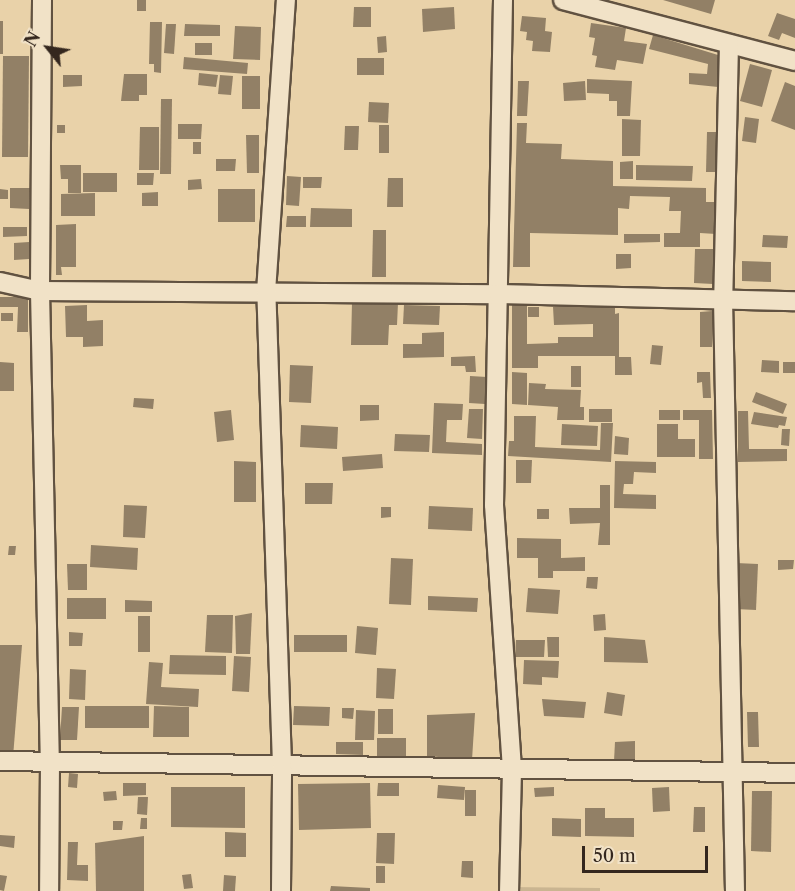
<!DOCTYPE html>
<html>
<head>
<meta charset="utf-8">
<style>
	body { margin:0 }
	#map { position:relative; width:795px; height:891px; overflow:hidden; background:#e9d2a9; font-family:"Libre Caslon Text",serif }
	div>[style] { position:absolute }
	.green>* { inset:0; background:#cab591 }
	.building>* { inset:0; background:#928066 }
	.roads { filter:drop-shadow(2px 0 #615241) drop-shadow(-2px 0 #615241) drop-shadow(0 2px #615241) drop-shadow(0 -2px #615241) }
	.street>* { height:18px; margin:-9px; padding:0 9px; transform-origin:9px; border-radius:9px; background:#f1e2c7 }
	span { translate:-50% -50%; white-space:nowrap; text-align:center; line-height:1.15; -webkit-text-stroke:4.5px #f1e2c7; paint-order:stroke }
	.north { position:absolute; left:18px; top:18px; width:60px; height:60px; -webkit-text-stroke:4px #f1e2c7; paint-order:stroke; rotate:300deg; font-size:16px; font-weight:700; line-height:24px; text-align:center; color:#34271e }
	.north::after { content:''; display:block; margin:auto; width:21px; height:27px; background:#34271e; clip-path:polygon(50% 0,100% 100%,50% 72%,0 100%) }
	.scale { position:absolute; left:582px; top:846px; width:126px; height:27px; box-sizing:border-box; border:3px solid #34271e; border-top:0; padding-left:8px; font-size:18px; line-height:21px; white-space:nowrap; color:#34271e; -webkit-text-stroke:4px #f1e2c7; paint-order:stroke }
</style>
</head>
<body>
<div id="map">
	<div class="green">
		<i style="clip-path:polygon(500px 887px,600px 888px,600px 891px,500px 891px)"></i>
	</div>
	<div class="building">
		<i style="clip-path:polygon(137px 0,146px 0,146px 11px,137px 11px)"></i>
		<i style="clip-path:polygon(663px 0,715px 0,711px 14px)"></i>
		<i style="clip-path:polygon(354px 7px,371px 7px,371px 27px,353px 27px)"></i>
		<i style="clip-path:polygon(454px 7px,455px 29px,423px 32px,422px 9px)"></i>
		<i style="clip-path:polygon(777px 13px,795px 19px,795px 38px,782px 33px,779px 40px,768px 36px)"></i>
		<i style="clip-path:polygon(522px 16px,546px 18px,545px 31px,552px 32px,550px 52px,532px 51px,533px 41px,526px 40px,527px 32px,520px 31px)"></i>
		<i style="clip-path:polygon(0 21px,3px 21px,3px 54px,0 54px)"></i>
		<i style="clip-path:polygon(150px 22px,162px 22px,161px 73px,154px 72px,154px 64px,149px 64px)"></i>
		<i style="clip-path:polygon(591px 23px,626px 28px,624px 41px,647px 44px,643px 64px,617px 60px,615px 70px,595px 67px,597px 56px,592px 55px,595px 38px,589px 37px)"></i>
		<i style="clip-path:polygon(166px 24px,176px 24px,174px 54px,164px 53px)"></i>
		<i style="clip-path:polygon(185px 24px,220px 25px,220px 36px,184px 36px)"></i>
		<i style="clip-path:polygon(235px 26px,261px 27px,260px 60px,233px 59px)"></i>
		<i style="clip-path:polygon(653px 35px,718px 55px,718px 87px,689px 84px,689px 73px,707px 74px,708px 64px,649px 49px)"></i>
		<i style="clip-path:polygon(386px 36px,387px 52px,378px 53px,377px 37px)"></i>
		<i style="clip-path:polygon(195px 43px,212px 43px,212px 55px,195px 55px)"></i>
		<i style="clip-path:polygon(3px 56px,29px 56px,28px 157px,2px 157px)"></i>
		<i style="clip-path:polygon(184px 57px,248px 63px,247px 74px,183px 69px)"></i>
		<i style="clip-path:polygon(357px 58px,384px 58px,384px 75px,357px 75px)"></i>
		<i style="clip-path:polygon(750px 64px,772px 70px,762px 107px,740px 101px)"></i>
		<i style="clip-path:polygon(199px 73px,218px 75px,216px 87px,198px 85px)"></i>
		<i style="clip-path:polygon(124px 74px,147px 74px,147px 95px,139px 95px,139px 101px,121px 101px)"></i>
		<i style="clip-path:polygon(63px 75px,82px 75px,82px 86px,63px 87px)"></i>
		<i style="clip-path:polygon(220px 75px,233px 76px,231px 95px,218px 94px)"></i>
		<i style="clip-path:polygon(242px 76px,260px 76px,260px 109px,242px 109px)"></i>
		<i style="clip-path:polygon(587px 79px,632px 81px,630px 116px,617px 116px,617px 101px,609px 101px,609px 94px,587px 93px)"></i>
		<i style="clip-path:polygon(518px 81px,529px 81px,527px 116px,517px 116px)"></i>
		<i style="clip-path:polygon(585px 81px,586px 100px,564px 101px,563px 83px)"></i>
		<i style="clip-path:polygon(785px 82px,795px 86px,795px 130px,771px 121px)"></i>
		<i style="clip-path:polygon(161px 99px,172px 99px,171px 174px,160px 174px)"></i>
		<i style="clip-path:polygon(369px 102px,389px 103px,388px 123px,368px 122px)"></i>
		<i style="clip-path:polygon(745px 117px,759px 119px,756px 143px,742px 141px)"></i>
		<i style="clip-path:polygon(622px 119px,641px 120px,640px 156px,622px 156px)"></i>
		<i style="clip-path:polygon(517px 123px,527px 123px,526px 143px,562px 144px,561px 159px,613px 161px,613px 186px,706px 188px,706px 202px,717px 202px,716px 234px,700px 233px,700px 247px,664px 247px,664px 233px,680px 233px,681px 211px,669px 211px,670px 197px,630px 196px,629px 209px,618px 208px,618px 235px,530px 233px,530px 267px,513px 267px)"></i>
		<i style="clip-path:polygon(178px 124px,202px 124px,201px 139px,178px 139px)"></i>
		<i style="clip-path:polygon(57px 125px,65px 125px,65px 133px,57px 133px)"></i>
		<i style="clip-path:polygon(379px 125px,389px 125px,389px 153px,379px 153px)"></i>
		<i style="clip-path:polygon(345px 126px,359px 126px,358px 150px,344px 150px)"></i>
		<i style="clip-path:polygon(140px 127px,159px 127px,159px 170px,139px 170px)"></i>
		<i style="clip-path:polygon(707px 132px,717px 132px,716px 172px,706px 172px)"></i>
		<i style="clip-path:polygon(246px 135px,259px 135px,259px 173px,247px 173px)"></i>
		<i style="clip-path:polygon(193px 142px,201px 142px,201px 154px,193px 154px)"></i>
		<i style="clip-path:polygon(216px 159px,236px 159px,235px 171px,216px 171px)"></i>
		<i style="clip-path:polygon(633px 161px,633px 179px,620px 179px,620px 162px)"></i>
		<i style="clip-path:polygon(60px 165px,81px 165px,81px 193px,68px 193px,68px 179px,61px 179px)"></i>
		<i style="clip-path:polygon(636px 165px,693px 166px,692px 181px,636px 180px)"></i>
		<i style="clip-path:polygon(83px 173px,117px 173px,117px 192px,83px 192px)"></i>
		<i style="clip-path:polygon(137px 173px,154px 173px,153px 185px,137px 185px)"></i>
		<i style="clip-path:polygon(287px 176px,301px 177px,299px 206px,286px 205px)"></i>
		<i style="clip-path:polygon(303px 177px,322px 177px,321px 188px,303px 188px)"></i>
		<i style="clip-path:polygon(388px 178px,403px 178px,403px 207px,387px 207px)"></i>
		<i style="clip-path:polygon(201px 179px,202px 189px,188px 190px,188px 180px)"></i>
		<i style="clip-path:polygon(10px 188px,30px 188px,29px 209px,10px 208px)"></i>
		<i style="clip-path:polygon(0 189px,8px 190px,8px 199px,0 199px)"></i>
		<i style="clip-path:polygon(218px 189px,255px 189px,255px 222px,218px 222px)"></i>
		<i style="clip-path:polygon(158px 192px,158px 206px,142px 206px,142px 193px)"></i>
		<i style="clip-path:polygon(95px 193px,95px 216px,61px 216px,61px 194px)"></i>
		<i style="clip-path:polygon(311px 208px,352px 209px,352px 227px,310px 227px)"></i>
		<i style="clip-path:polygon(287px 216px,306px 216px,306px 227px,286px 227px)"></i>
		<i style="clip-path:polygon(76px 224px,76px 267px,61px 267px,62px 275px,56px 275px,56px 225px)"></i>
		<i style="clip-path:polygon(3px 227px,27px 227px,27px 236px,3px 237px)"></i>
		<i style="clip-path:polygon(373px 230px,386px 230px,386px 277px,372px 277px)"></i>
		<i style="clip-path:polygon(624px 234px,660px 234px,660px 242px,624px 243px)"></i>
		<i style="clip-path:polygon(763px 235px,788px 236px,787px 248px,762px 247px)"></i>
		<i style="clip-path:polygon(29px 242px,29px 259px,14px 260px,14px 243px)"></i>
		<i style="clip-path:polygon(695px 249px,714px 249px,713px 284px,694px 283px)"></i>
		<i style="clip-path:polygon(616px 254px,631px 254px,631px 268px,616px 269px)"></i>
		<i style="clip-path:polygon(742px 261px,771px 262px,771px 282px,742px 281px)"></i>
		<i style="clip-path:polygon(0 297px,28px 297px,28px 332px,17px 332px,18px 307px,0 307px)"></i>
		<i style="clip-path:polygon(352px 302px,398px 303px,397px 325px,389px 325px,388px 345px,351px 345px)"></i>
		<i style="clip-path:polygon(512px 302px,527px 302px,527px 344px,558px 343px,558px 337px,593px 337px,593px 324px,554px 325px,553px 307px,615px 306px,615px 314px,619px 313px,619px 357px,631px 357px,632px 375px,615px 375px,615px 356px,538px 356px,538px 368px,512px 368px)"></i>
		<i style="clip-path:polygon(87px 305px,87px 321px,103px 320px,103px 346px,83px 347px,83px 337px,66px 337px,65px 306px)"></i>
		<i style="clip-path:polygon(404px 305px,440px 306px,439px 325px,403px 324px)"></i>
		<i style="clip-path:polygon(528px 307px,539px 307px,539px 317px,528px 317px)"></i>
		<i style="clip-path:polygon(712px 311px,712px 347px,700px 347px,700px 312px)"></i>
		<i style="clip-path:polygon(1px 313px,13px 313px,13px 321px,1px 321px)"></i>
		<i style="clip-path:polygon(444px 332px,444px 357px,403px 358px,403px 344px,422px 344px,422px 333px)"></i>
		<i style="clip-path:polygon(652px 345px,663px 346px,661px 365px,650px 364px)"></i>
		<i style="clip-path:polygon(475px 356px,476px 372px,466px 372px,465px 366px,451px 366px,451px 357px)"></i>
		<i style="clip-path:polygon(762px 360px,779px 361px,779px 373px,761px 372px)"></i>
		<i style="clip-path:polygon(0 362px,14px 363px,14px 391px,0 391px)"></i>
		<i style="clip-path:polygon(783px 362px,795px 362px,795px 373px,783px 373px)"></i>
		<i style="clip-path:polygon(290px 365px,313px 366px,311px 403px,289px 402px)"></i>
		<i style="clip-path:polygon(571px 366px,581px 366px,581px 387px,571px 387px)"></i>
		<i style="clip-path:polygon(512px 372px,527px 373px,527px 405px,512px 404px)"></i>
		<i style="clip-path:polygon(697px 372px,710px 372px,711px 398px,703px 398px,702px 382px,697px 383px)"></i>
		<i style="clip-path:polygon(470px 376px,487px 377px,485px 404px,469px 403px)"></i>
		<i style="clip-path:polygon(529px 383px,546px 384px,545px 389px,581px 390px,580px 407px,584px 407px,584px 420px,557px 420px,558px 407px,528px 405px)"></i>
		<i style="clip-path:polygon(756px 392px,787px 404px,783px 414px,752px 402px)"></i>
		<i style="clip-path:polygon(134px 398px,154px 399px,153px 409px,133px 407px)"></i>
		<i style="clip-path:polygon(434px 403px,463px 404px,462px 420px,447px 420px,446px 442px,482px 444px,482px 455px,432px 453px)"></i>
		<i style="clip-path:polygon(360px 405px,379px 405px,379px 420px,360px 421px)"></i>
		<i style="clip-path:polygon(469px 409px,483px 409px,482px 439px,467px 438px)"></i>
		<i style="clip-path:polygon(589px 409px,612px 409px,612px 422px,589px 422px)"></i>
		<i style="clip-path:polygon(231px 410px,234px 440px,217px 442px,214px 412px)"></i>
		<i style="clip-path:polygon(659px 410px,680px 410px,680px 420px,659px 420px)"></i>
		<i style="clip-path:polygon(683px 410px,712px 410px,713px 459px,699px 459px,699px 420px,683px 420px)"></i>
		<i style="clip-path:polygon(738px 411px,748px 411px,749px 449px,787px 449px,787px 461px,738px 462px)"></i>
		<i style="clip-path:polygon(754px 412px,787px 417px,785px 426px,779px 425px,778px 428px,751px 424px)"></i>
		<i style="clip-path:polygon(514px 416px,536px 416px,535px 447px,600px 450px,601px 423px,613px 423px,611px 462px,508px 456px,509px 441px,514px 441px)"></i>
		<i style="clip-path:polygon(562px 424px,598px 426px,597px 446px,561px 445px)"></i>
		<i style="clip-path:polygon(657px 424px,678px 424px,678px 439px,695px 439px,695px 457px,657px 457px)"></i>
		<i style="clip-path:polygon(301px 425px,338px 427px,337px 449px,300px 447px)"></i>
		<i style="clip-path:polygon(782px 429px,790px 429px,789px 446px,781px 445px)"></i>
		<i style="clip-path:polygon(395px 434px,430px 435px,429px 452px,394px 451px)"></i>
		<i style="clip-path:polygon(615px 436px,629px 438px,628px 455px,614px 454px)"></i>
		<i style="clip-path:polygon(382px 454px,383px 468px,343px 471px,342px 457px)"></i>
		<i style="clip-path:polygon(516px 460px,532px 460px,531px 483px,516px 483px)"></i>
		<i style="clip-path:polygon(234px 461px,256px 462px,256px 502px,234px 502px)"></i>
		<i style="clip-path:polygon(615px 461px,656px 462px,656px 473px,634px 472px,633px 484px,624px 484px,623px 494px,656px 495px,656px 509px,614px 508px)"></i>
		<i style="clip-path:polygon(305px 483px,333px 483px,332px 504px,305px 504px)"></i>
		<i style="clip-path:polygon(600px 485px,610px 485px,610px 545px,598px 545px,600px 523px,570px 524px,569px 508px,600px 508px)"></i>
		<i style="clip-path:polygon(124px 505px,147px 506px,145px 538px,123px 537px)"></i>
		<i style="clip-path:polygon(429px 506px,473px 508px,472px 531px,428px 529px)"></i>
		<i style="clip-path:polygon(381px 507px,391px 507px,391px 517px,381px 518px)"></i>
		<i style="clip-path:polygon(537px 509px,549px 509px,549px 519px,537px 519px)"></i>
		<i style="clip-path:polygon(517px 538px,561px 539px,561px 558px,585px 557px,585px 571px,553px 571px,553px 578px,538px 578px,538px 558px,517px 558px)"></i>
		<i style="clip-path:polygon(91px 545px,138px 548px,137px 570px,90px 567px)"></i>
		<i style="clip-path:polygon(9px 546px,16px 546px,15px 555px,8px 555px)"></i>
		<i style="clip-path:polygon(391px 558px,413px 559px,411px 605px,389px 604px)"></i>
		<i style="clip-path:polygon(778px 560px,794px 560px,793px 569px,778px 570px)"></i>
		<i style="clip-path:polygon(736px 563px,758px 564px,756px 610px,735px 609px)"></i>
		<i style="clip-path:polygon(67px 564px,87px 564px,87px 590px,68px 590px)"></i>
		<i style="clip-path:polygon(587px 577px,598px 577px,597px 589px,586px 588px)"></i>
		<i style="clip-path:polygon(528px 588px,560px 590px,558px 614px,526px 612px)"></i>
		<i style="clip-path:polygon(428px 596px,478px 598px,477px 612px,428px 610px)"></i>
		<i style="clip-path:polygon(67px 598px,106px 598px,106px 619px,67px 619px)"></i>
		<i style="clip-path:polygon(125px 600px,152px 601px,152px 612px,125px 612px)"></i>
		<i style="clip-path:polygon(252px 613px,250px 654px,236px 654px,235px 616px)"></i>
		<i style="clip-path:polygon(605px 614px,606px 630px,594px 631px,593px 615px)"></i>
		<i style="clip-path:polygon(207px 615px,233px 615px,232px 653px,205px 652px)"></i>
		<i style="clip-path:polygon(138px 616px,150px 616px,150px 652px,138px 652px)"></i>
		<i style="clip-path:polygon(357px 626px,378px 628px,376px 655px,355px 653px)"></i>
		<i style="clip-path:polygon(69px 632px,83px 633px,82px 646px,69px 646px)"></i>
		<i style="clip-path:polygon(294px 635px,347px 635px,347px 652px,294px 652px)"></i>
		<i style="clip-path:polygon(547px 637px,559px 637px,559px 657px,548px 657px)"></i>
		<i style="clip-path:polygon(604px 637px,645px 640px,648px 663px,604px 662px)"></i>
		<i style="clip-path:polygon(516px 640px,545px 640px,544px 657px,515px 657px)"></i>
		<i style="clip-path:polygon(0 645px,22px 645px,13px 757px,0 756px)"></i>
		<i style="clip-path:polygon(170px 655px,226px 656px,226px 675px,169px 674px)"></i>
		<i style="clip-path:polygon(234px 656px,251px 657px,249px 692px,232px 691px)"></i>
		<i style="clip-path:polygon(524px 660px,559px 661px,558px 678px,542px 677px,542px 685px,523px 684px)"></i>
		<i style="clip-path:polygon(149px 662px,163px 663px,161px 687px,199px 689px,198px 707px,146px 704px)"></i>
		<i style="clip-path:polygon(377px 668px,396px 669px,394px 699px,376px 698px)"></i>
		<i style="clip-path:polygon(70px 669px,86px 670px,85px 700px,69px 699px)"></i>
		<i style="clip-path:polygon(607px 692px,625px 695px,622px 716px,604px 713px)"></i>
		<i style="clip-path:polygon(542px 699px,586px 702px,584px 718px,544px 716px)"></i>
		<i style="clip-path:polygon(85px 706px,149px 706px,149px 728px,85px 728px)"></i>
		<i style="clip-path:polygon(154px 706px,189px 707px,189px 737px,153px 737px)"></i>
		<i style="clip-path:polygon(294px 706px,330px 707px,329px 726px,293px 725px)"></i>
		<i style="clip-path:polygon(62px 707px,79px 707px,77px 740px,60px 740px)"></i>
		<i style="clip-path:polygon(342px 708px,354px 708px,353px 719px,342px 718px)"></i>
		<i style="clip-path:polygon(378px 709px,393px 709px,393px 734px,378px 734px)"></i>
		<i style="clip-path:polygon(356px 710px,375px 711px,374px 740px,355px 740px)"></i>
		<i style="clip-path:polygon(747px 712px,758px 712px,759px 747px,748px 747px)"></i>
		<i style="clip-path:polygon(475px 713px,472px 760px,427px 756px,427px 715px)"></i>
		<i style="clip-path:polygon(377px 738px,406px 738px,406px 758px,377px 759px)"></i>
		<i style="clip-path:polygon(635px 741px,635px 761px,614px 761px,615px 742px)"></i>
		<i style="clip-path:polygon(336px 742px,363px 742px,363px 755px,336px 754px)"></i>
		<i style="clip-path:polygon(69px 773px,78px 774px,77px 788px,68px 787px)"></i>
		<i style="clip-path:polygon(123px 783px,146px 783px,146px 795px,123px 796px)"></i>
		<i style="clip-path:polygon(370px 783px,371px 828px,299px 830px,298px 784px)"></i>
		<i style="clip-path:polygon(378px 783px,399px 783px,399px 796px,377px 796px)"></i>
		<i style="clip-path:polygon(438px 785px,465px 787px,464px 800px,437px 798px)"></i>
		<i style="clip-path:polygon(171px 787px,245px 787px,245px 828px,171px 827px)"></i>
		<i style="clip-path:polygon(554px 787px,554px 796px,535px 797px,534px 788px)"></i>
		<i style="clip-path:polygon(669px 787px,670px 811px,653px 812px,652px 788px)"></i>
		<i style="clip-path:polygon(465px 790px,476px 790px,476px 816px,465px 816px)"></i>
		<i style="clip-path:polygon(116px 791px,117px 800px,104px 801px,103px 792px)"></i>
		<i style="clip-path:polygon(752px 791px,772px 791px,771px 852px,751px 851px)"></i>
		<i style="clip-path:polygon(138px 797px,148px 797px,147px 815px,137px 814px)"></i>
		<i style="clip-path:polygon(694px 807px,705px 807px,705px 832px,693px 832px)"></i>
		<i style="clip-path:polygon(585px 808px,605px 808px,605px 818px,634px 818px,634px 837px,585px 836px)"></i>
		<i style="clip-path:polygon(141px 818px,147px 818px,147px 829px,140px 829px)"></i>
		<i style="clip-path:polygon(552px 818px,581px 819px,581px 837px,552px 836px)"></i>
		<i style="clip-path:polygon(113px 821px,123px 821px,122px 830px,113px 830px)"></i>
		<i style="clip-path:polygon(225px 832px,246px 833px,246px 857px,225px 857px)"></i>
		<i style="clip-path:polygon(377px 833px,395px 833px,394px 864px,376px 863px)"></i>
		<i style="clip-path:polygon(0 835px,15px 836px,14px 848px,0 846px)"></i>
		<i style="clip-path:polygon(144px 836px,144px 891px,96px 891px,95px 843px)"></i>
		<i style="clip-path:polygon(68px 842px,78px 842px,77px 865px,88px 865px,88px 881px,67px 880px)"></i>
		<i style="clip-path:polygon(462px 861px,473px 861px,473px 878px,461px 877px)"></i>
		<i style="clip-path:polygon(376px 866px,385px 866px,385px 883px,376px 883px)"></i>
		<i style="clip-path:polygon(191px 874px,193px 888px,184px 889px,182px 875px)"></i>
		<i style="clip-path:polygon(0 875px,7px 876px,4px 891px,0 890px)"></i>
		<i style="clip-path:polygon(224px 875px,236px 876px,235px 891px,223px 891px)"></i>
		<i style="clip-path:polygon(331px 886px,370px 888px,370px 891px,330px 891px)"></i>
	</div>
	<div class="roads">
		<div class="street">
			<i style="left:42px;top:0;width:291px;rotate:90.4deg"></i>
			<i style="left:40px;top:291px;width:471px;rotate:88.8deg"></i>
			<i style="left:50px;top:762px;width:129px;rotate:90.4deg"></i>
			<i style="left:503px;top:0;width:505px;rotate:91.02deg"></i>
			<i style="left:494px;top:505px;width:266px;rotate:86.1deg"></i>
			<i style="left:512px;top:770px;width:121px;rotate:91.4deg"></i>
			<i style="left:563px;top:0;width:240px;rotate:14.7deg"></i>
			<i style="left:729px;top:44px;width:255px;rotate:91.3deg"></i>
			<i style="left:723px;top:299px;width:592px;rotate:88.84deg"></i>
			<i style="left:0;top:282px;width:41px;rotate:12.7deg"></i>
			<i style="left:40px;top:291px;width:459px;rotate:0.4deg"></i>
			<i style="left:499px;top:294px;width:296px;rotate:1.4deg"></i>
			<i style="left:0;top:761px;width:795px;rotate:0.86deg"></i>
			<i style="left:281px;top:891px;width:126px;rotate:-89.5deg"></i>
			<i style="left:282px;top:765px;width:473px;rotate:-91.9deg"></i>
			<i style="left:266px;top:292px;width:293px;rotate:-86.1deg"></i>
		</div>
	</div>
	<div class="north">N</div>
	<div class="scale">50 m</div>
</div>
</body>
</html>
